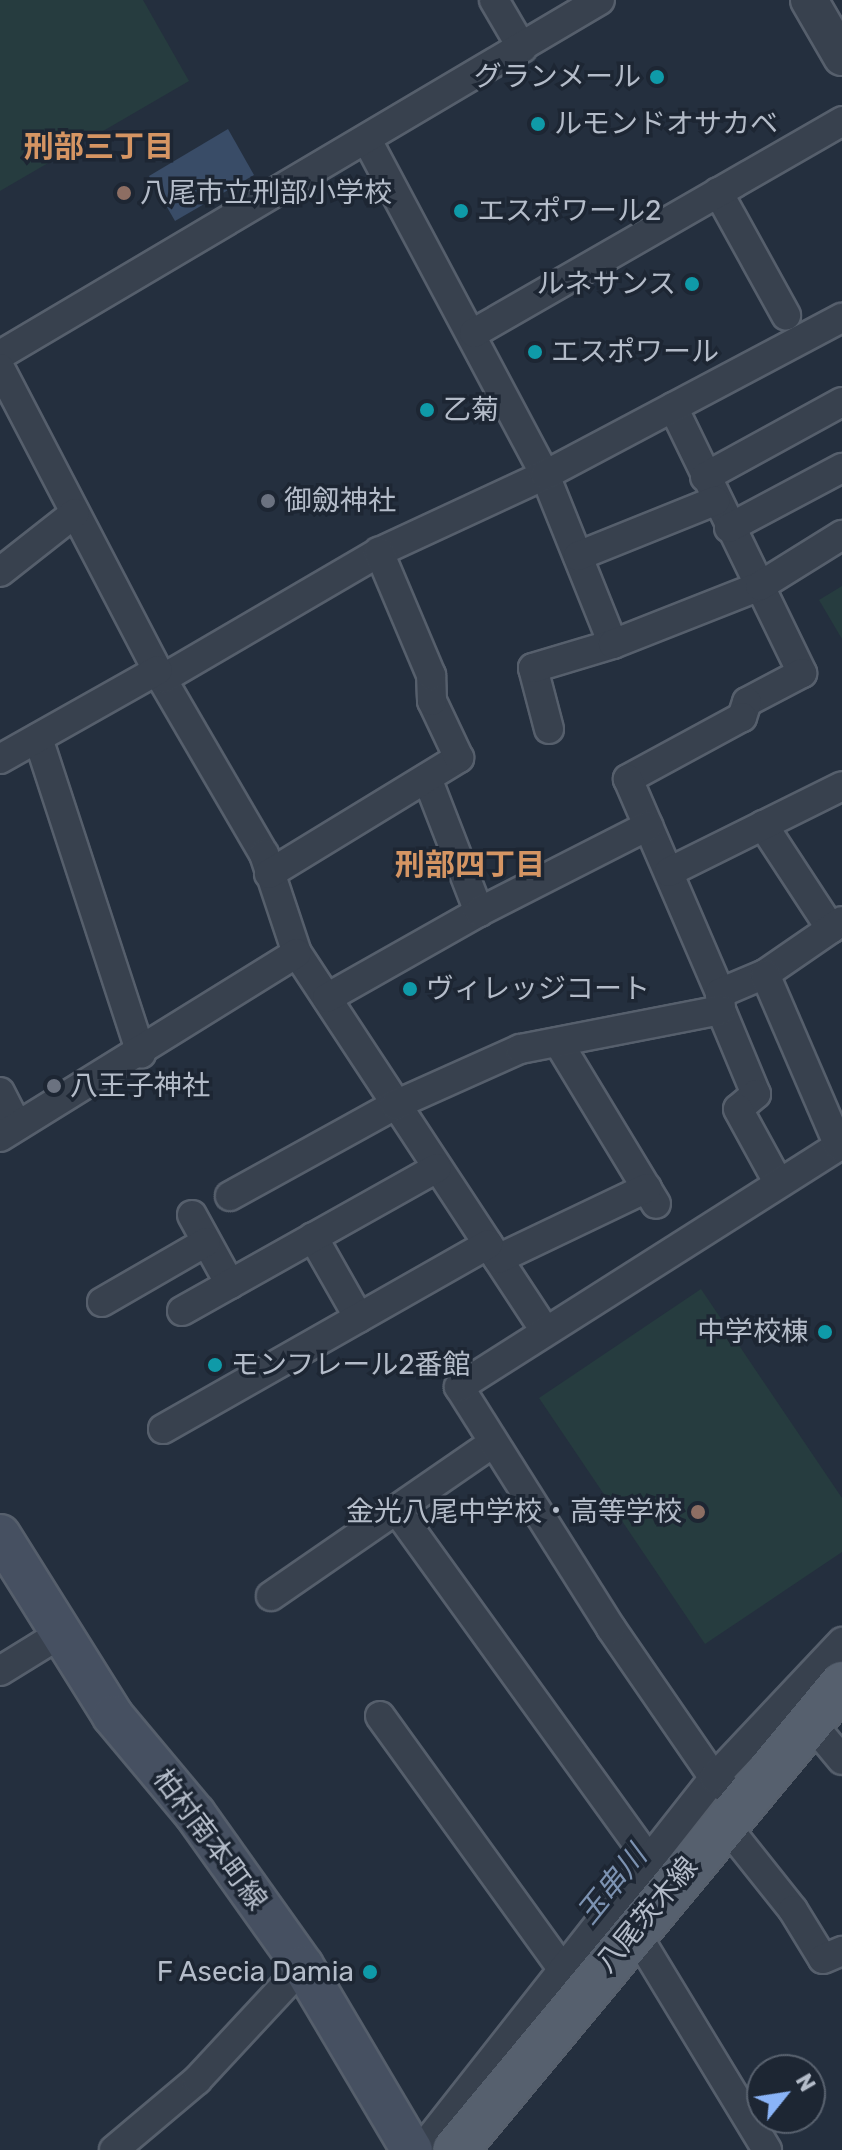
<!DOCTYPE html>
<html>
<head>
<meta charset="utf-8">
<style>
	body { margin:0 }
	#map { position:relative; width:842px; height:2150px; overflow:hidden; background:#242f3e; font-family:Rubik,"Noto Sans JP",sans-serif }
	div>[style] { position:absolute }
	.green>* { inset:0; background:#263c3f }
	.water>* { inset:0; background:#394c67 }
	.roads { filter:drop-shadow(2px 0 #565f6c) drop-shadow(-2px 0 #565f6c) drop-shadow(0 2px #565f6c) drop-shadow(0 -2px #565f6c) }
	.minor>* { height:28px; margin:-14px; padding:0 14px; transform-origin:14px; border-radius:14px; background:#38414e }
	.tertiary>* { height:36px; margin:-18px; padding:0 18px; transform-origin:18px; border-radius:18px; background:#38414e }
	.secondary>* { height:40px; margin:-20px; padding:0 20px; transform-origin:20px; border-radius:20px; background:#465061 }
	.primary>* { height:44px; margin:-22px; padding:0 22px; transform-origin:22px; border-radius:22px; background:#56606e }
	.dots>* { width:22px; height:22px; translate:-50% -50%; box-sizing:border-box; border:4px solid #1d2633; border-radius:50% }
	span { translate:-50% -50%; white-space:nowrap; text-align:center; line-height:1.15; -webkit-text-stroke:7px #1d2633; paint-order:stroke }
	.poi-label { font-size:28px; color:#b4bcc9 }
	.right { translate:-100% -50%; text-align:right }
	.left { translate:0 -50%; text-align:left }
	.street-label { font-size:28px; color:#b4bcc9 }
	.neighbourhood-label { font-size:30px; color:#d59563; font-weight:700 }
	.water-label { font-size:30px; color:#7c92b1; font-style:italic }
	.north { position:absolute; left:746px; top:2054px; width:80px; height:80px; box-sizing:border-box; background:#1d2633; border:2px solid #59626f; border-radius:50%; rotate:60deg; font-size:22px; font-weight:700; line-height:32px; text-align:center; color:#b4bcc9 }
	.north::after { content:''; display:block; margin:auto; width:28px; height:36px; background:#8ab4f8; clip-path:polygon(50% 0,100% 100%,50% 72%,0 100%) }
</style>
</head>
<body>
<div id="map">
	<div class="green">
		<i style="clip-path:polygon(0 0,143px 0,189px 81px,0 191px)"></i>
		<i style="clip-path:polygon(842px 586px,842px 639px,819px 600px)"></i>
		<i style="clip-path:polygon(701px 1289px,842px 1498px,842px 1552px,705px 1644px,539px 1398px)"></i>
	</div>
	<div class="water">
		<i style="clip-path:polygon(228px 129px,254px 175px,175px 221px,149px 176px)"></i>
	</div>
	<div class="roads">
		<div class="minor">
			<i style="left:494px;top:0;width:56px;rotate:59.7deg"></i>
			<i style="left:367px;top:140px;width:379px;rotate:62deg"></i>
			<i style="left:545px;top:475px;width:182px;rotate:68.1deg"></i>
			<i style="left:718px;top:192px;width:141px;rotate:61.1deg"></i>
			<i style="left:474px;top:333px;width:425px;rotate:-29.9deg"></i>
			<i style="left:0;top:355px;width:697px;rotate:-30.61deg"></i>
			<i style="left:0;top:368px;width:351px;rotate:62.5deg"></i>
			<i style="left:162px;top:679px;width:203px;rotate:59.8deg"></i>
			<i style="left:264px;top:854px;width:104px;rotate:71.6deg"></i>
			<i style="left:297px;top:953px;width:451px;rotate:56.7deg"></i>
			<i style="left:673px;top:407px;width:296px;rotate:64.1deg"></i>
			<i style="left:802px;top:673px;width:62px;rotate:152.2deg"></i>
			<i style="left:747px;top:702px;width:16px;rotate:108deg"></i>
			<i style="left:742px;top:717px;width:130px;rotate:151.5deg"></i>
			<i style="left:628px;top:779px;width:233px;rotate:66.7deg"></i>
			<i style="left:720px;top:993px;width:17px;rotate:87deg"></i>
			<i style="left:721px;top:1010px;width:91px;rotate:67.4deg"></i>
			<i style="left:756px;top:1094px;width:23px;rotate:140deg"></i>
			<i style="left:738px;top:1109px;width:83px;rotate:61.3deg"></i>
			<i style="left:705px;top:477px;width:156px;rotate:-28.7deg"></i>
			<i style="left:729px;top:528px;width:128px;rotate:-28deg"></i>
			<i style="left:578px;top:556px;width:148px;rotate:-21.9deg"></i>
			<i style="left:0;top:572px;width:95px;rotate:-38.2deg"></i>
			<i style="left:162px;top:679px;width:251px;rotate:-30.3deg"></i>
			<i style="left:379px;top:552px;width:183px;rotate:-24.9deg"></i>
			<i style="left:545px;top:475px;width:336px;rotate:-27.9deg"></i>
			<i style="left:549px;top:729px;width:63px;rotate:-104.7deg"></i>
			<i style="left:533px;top:668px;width:84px;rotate:-16.7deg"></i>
			<i style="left:613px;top:644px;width:158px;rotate:-21.5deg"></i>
			<i style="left:760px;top:586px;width:97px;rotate:-31.9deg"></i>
			<i style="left:38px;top:738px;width:332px;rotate:71.9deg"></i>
			<i style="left:0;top:759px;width:181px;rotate:-29.4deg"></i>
			<i style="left:427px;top:778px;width:144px;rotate:68.8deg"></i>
			<i style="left:763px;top:825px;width:124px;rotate:56.8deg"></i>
			<i style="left:669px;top:872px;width:193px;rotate:-26.4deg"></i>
			<i style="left:269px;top:874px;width:223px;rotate:-31.4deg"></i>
			<i style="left:459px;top:758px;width:63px;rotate:-115.3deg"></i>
			<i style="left:432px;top:701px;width:26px;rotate:-92deg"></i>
			<i style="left:431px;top:675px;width:134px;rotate:-112.9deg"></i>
			<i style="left:720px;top:993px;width:49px;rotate:-22.9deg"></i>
			<i style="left:765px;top:974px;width:93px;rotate:-34.5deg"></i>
			<i style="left:327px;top:998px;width:175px;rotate:-29.5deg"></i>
			<i style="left:479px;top:912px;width:190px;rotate:-27deg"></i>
			<i style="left:558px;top:1042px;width:189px;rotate:58.8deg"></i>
			<i style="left:0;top:1092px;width:37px;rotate:63deg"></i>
			<i style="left:0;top:1137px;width:349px;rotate:-31.8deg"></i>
			<i style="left:230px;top:1196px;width:188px;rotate:-28.9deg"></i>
			<i style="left:395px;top:1105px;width:137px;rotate:-24.1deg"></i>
			<i style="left:520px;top:1049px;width:205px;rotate:-11deg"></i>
			<i style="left:192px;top:1215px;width:79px;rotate:61.2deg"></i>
			<i style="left:313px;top:1237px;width:93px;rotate:60.4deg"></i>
			<i style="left:498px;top:1259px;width:165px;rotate:-25.5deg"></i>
			<i style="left:102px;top:1302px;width:120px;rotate:-30deg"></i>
			<i style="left:182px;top:1311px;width:292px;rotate:-29.3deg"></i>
			<i style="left:163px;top:1429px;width:374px;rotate:-29.6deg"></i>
			<i style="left:396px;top:1509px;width:431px;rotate:54.2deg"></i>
			<i style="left:271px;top:1596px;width:270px;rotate:-34.6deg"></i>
			<i style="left:0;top:1671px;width:70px;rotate:-31.7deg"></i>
			<i style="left:380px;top:1716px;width:327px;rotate:54.2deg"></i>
			<i style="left:808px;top:1719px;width:53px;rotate:50.3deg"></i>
			<i style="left:741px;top:1801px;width:35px;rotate:-140deg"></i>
			<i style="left:714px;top:1778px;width:182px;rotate:-124.5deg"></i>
			<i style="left:611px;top:1628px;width:285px;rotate:-122.2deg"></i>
			<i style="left:459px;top:1387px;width:450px;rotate:-32.4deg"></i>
			<i style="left:839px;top:1146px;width:187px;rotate:-113.3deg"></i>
			<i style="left:723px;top:1822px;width:112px;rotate:51.5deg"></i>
			<i style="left:793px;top:1910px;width:57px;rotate:58.5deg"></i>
			<i style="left:823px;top:1959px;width:21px;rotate:-23deg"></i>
			<i style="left:635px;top:1932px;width:255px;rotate:58.8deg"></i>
			<i style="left:114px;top:2150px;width:109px;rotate:-40.1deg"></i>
			<i style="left:197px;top:2080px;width:156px;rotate:-47.1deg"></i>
			<i style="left:421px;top:2150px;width:474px;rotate:-51.8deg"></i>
			<i style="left:714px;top:1778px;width:187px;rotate:-46.7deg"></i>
		</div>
		<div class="tertiary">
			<i style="left:809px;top:0;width:66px;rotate:59.9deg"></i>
		</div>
		<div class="secondary">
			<i style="left:0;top:1535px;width:213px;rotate:58deg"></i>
			<i style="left:113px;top:1716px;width:128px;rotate:50.1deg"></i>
			<i style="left:195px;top:1814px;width:186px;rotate:54.6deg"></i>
			<i style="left:303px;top:1966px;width:214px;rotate:59.4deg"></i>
		</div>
		<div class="primary">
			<i style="left:455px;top:2150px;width:606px;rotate:-50.29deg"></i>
		</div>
	</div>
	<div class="dots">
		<i style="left:657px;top:77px;background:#0f9aa8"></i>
		<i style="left:538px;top:124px;background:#0f9aa8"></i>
		<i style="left:124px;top:193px;background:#8d6e63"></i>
		<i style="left:461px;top:211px;background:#0f9aa8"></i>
		<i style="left:692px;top:284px;background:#0f9aa8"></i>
		<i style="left:535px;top:352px;background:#0f9aa8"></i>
		<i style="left:427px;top:410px;background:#0f9aa8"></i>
		<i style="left:268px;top:501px;background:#6b7280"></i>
		<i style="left:410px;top:989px;background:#0f9aa8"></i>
		<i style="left:54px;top:1086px;background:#6b7280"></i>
		<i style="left:825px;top:1332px;background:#0f9aa8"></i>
		<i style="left:215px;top:1365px;background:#0f9aa8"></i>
		<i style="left:698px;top:1512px;background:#8d6e63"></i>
		<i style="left:370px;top:1972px;background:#0f9aa8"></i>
	</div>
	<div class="poi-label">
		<span class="right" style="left:641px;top:77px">グランメール</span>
		<span class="left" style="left:554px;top:124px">ルモンドオサカベ</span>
		<span class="left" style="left:140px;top:193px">八尾市立刑部小学校</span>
		<span class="left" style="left:477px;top:211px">エスポワール2</span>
		<span class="right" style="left:676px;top:284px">ルネサンス</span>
		<span class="left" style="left:551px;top:352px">エスポワール</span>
		<span class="left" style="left:443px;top:410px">乙菊</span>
		<span class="left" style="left:284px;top:501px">御劔神社</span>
		<span class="left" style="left:426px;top:989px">ヴィレッジコート</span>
		<span class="left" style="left:70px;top:1086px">八王子神社</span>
		<span class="right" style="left:809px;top:1332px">中学校棟</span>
		<span class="left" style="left:231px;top:1365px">モンフレール2番館</span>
		<span class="right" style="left:682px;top:1512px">金光八尾中学校・高等学校</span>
		<span class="right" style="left:354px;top:1972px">F Asecia Damia</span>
	</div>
	<div class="street-label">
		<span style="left:210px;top:1840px;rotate:53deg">柏村南本町線</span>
		<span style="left:647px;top:1915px;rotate:-50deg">八尾茨木線</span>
	</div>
	<div class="neighbourhood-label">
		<span style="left:99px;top:147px">刑部三丁目</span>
		<span style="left:470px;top:865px">刑部四丁目</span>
	</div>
	<div class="water-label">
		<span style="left:612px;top:1885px;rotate:-51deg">玉串川</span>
	</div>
	<div class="north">N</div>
</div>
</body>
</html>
